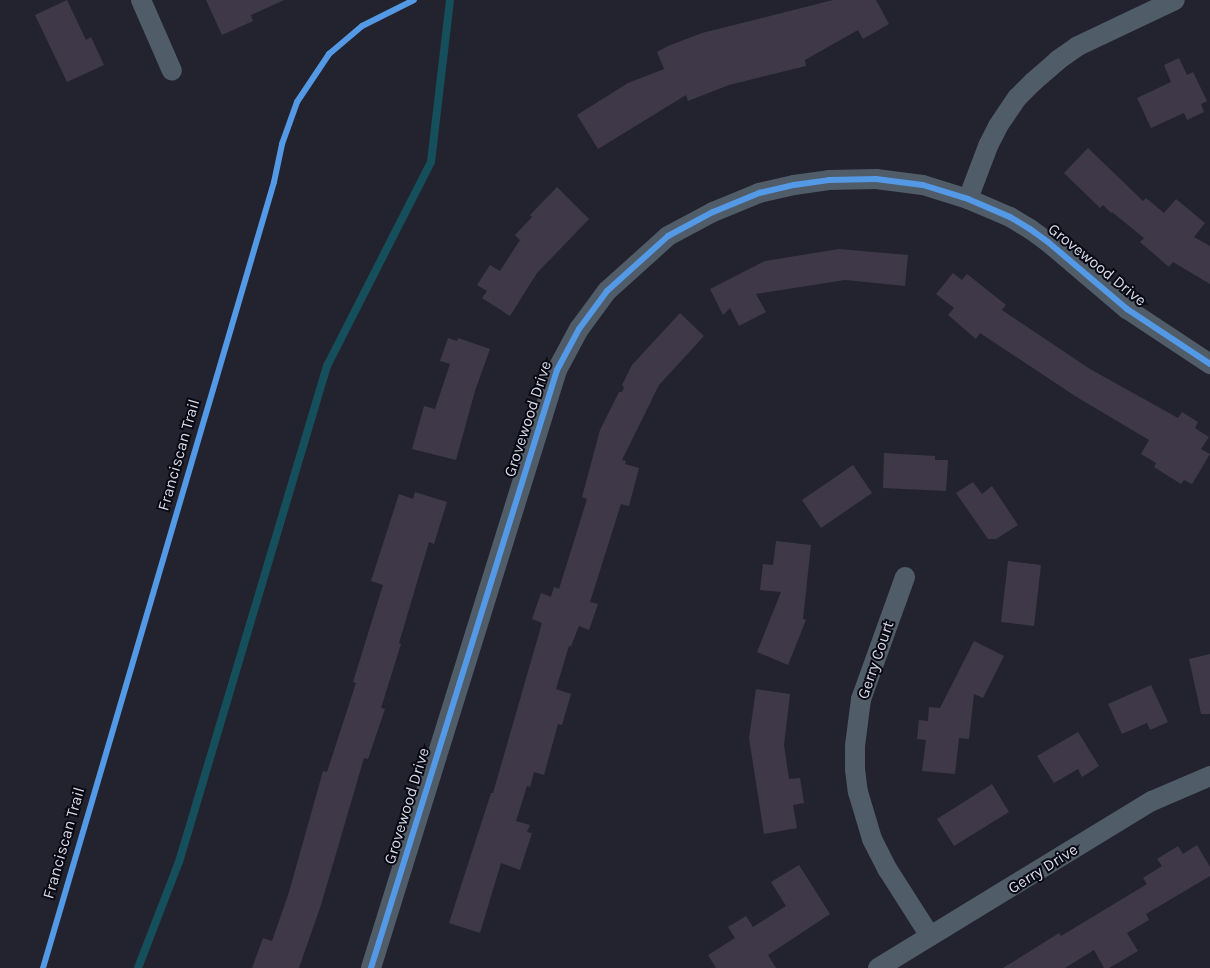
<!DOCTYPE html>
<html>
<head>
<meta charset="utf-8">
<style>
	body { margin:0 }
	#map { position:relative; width:1210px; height:968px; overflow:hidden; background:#23232f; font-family:Karla,sans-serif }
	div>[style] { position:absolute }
	.stream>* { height:8px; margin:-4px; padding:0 4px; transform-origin:4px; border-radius:4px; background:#164f5c }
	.building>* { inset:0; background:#3f3848 }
	.street>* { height:20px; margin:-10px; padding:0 10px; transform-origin:10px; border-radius:10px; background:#515c69 }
	.cycleway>* { height:6px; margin:-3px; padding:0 3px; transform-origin:3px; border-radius:3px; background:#5399e6 }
	span { translate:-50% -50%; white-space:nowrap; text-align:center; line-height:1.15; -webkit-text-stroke:4px #090913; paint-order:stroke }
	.street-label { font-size:16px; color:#d8d9e8 }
</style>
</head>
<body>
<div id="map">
	<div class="stream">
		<i style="left:138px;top:968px;width:114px;rotate:-68.9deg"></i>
		<i style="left:179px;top:862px;width:518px;rotate:-73.39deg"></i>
		<i style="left:327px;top:366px;width:229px;rotate:-63deg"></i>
		<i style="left:431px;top:162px;width:163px;rotate:-83.3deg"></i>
	</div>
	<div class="building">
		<i style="clip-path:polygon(67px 0,86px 40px,91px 37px,104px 65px,67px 82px,35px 15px)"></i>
		<i style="clip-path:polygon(206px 0,284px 0,251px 15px,253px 21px,222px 35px)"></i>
		<i style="clip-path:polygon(833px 0,876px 0,889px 24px,863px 39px,858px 30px,805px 60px,806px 66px,729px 85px,688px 101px,686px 95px,598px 149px,577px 115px,628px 83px,664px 69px,657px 52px,668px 46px,702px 33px)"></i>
		<i style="clip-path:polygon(1179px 58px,1187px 75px,1193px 72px,1207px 101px,1201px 104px,1204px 112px,1187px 120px,1184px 113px,1151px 128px,1137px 98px,1171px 82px,1164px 65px)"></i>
		<i style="clip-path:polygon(1088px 148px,1143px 201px,1146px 198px,1164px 213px,1176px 199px,1205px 223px,1194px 237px,1210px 246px,1210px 284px,1173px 262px,1169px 267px,1140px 242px,1144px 238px,1112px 212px,1111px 213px,1103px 205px,1100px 208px,1064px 173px)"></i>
		<i style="clip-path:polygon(557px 187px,589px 219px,537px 273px,510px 316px,482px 298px,487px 291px,477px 285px,490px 265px,500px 271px,520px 240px,515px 235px,532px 217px,530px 215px)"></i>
		<i style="clip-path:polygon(839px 249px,908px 255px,905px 286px,845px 280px,756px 294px,766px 312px,739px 326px,730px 308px,723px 315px,710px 289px,765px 261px)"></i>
		<i style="clip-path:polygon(953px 273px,962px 280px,967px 274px,1006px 305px,1002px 310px,1090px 369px,1178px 418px,1182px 412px,1198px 422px,1195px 428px,1209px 437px,1201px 449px,1210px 454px,1192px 484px,1184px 480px,1181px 484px,1154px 467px,1156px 463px,1141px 454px,1149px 440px,1075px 396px,980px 333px,976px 339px,948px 315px,954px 308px,936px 294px)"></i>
		<i style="clip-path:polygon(680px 313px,704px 336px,659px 385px,622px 460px,626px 461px,625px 464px,639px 468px,629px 506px,621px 504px,590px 602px,598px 604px,589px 630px,579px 626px,571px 646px,569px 646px,556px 689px,571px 694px,562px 725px,558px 724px,544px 775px,534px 772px,530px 787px,527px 786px,516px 821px,530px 825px,527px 832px,532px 833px,520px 870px,501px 863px,480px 933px,449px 923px,491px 793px,493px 793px,542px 623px,532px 619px,541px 593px,551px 597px,554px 587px,559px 589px,587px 499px,582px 497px,600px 430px,619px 392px,622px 392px,624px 387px,622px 385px,632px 365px)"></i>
		<i style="clip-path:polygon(448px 338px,457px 341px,458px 338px,490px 349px,475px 391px,456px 460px,412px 449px,424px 406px,435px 409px,450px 364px,440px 361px)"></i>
		<i style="clip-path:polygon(884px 453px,935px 456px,935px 460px,948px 460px,946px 491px,883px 488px)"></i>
		<i style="clip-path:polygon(853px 465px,872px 493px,821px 528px,802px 500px)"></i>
		<i style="clip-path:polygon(973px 482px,982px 494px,992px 486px,1018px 525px,996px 539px,988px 539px,956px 493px)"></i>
		<i style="clip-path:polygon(415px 492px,447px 502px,434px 544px,429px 542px,399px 643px,401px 644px,381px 708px,385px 709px,368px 759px,364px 758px,321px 905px,299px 968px,252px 968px,263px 938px,272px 941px,289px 892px,323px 771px,327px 772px,356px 683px,353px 682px,383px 585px,371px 581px,399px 494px,413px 499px)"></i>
		<i style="clip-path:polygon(776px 541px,811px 545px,803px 619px,806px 620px,788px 665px,757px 652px,781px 592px,760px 590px,763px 564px,773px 565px)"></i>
		<i style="clip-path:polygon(1008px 561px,1041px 565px,1034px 626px,1001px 622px)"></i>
		<i style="clip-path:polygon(974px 641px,1004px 656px,983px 698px,974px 694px,969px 739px,959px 738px,955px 774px,922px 771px,926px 740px,917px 739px,919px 720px,928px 721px,929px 707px,940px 708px)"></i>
		<i style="clip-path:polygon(1210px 654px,1210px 714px,1201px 714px,1189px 659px)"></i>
		<i style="clip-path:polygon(1151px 685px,1168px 722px,1150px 730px,1147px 723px,1122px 734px,1108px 704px)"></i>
		<i style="clip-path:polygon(756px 689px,790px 694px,784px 745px,789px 779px,800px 778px,804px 803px,793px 805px,797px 828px,764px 834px,749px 738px)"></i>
		<i style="clip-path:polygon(1078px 732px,1099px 766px,1082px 777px,1078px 769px,1054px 783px,1037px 756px)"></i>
		<i style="clip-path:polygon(992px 784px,1009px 812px,954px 846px,937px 819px)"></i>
		<i style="clip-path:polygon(1197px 845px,1210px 867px,1210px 876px,1146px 914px,1149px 920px,1127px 933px,1138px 951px,1109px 968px,1104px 968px,1094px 950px,1065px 968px,1003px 968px,1059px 933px,1061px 936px,1147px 884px,1143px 878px,1162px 866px,1157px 859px,1178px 846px,1183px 854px)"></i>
		<i style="clip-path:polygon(799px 865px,830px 914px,768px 955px,776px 968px,716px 968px,708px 955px,735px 938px,728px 927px,746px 916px,753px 927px,786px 906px,771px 882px)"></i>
	</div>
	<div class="street">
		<i style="left:141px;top:0;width:77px;rotate:66.4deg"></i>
		<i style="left:968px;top:199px;width:57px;rotate:-69.3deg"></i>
		<i style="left:988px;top:146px;width:22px;rotate:-63deg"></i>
		<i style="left:998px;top:126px;width:34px;rotate:-56deg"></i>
		<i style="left:1017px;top:98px;width:23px;rotate:-45deg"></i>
		<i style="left:1033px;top:82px;width:33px;rotate:-41deg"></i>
		<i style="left:1058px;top:60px;width:24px;rotate:-35deg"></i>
		<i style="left:1078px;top:46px;width:107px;rotate:-25.4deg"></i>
		<i style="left:905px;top:577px;width:130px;rotate:109.8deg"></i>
		<i style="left:861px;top:699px;width:47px;rotate:97.3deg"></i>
		<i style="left:855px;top:746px;width:23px;rotate:90deg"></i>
		<i style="left:855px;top:769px;width:23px;rotate:83deg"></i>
		<i style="left:858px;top:792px;width:49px;rotate:73.4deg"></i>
		<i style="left:872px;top:839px;width:35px;rotate:63deg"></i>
		<i style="left:888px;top:870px;width:78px;rotate:57.5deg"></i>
		<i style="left:371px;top:968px;width:626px;rotate:-72.72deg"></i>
		<i style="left:557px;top:370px;width:47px;rotate:-61.8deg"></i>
		<i style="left:579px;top:329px;width:47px;rotate:-53.6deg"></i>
		<i style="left:607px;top:291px;width:82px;rotate:-42deg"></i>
		<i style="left:668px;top:236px;width:51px;rotate:-28.1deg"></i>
		<i style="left:713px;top:212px;width:50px;rotate:-22.4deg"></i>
		<i style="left:759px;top:193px;width:36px;rotate:-13deg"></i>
		<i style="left:794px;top:185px;width:35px;rotate:-8deg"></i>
		<i style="left:829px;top:180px;width:47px;rotate:-1.2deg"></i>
		<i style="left:876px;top:179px;width:47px;rotate:7.3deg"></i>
		<i style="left:923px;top:185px;width:47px;rotate:17.3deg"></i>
		<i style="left:968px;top:199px;width:46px;rotate:23.2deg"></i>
		<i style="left:1010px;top:217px;width:23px;rotate:31deg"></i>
		<i style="left:1030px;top:229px;width:22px;rotate:36deg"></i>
		<i style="left:1048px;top:242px;width:104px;rotate:40.3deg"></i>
		<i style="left:1127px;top:309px;width:100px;rotate:33.5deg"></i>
		<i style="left:878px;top:968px;width:321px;rotate:-31.4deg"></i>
		<i style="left:1152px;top:801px;width:63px;rotate:-23.3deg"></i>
	</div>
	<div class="cycleway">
		<i style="left:43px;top:968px;width:819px;rotate:-73.62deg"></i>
		<i style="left:274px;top:182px;width:39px;rotate:-78deg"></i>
		<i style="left:282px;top:144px;width:45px;rotate:-70.3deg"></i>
		<i style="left:297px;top:102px;width:58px;rotate:-56.3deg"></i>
		<i style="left:329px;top:54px;width:43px;rotate:-40.3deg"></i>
		<i style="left:362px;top:26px;width:58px;rotate:-26.6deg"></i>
		<i style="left:371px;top:968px;width:626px;rotate:-72.72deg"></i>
		<i style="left:557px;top:370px;width:47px;rotate:-61.8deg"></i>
		<i style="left:579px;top:329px;width:47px;rotate:-53.6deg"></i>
		<i style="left:607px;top:291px;width:82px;rotate:-42deg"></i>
		<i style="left:668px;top:236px;width:51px;rotate:-28.1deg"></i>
		<i style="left:713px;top:212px;width:50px;rotate:-22.4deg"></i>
		<i style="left:759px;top:193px;width:36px;rotate:-13deg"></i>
		<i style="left:794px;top:185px;width:35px;rotate:-8deg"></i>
		<i style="left:829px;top:180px;width:47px;rotate:-1.2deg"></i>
		<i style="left:876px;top:179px;width:47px;rotate:7.3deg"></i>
		<i style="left:923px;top:185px;width:47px;rotate:17.3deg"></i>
		<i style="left:968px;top:199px;width:46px;rotate:23.2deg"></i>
		<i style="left:1010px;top:217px;width:23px;rotate:31deg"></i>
		<i style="left:1030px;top:229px;width:22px;rotate:36deg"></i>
		<i style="left:1048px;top:242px;width:104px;rotate:40.3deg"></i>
		<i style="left:1127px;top:309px;width:100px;rotate:33.5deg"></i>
	</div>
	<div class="street-label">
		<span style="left:1097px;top:265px;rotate:39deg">Grovewood Drive</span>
		<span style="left:528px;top:419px;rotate:-72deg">Grovewood Drive</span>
		<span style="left:179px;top:455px;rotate:-74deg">Franciscan Trail</span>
		<span style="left:876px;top:660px;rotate:-71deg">Gerry Court</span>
		<span style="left:407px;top:806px;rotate:-73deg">Grovewood Drive</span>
		<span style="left:64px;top:843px;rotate:-74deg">Franciscan Trail</span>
		<span style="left:1043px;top:869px;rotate:-32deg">Gerry Drive</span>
	</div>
</div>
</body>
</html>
